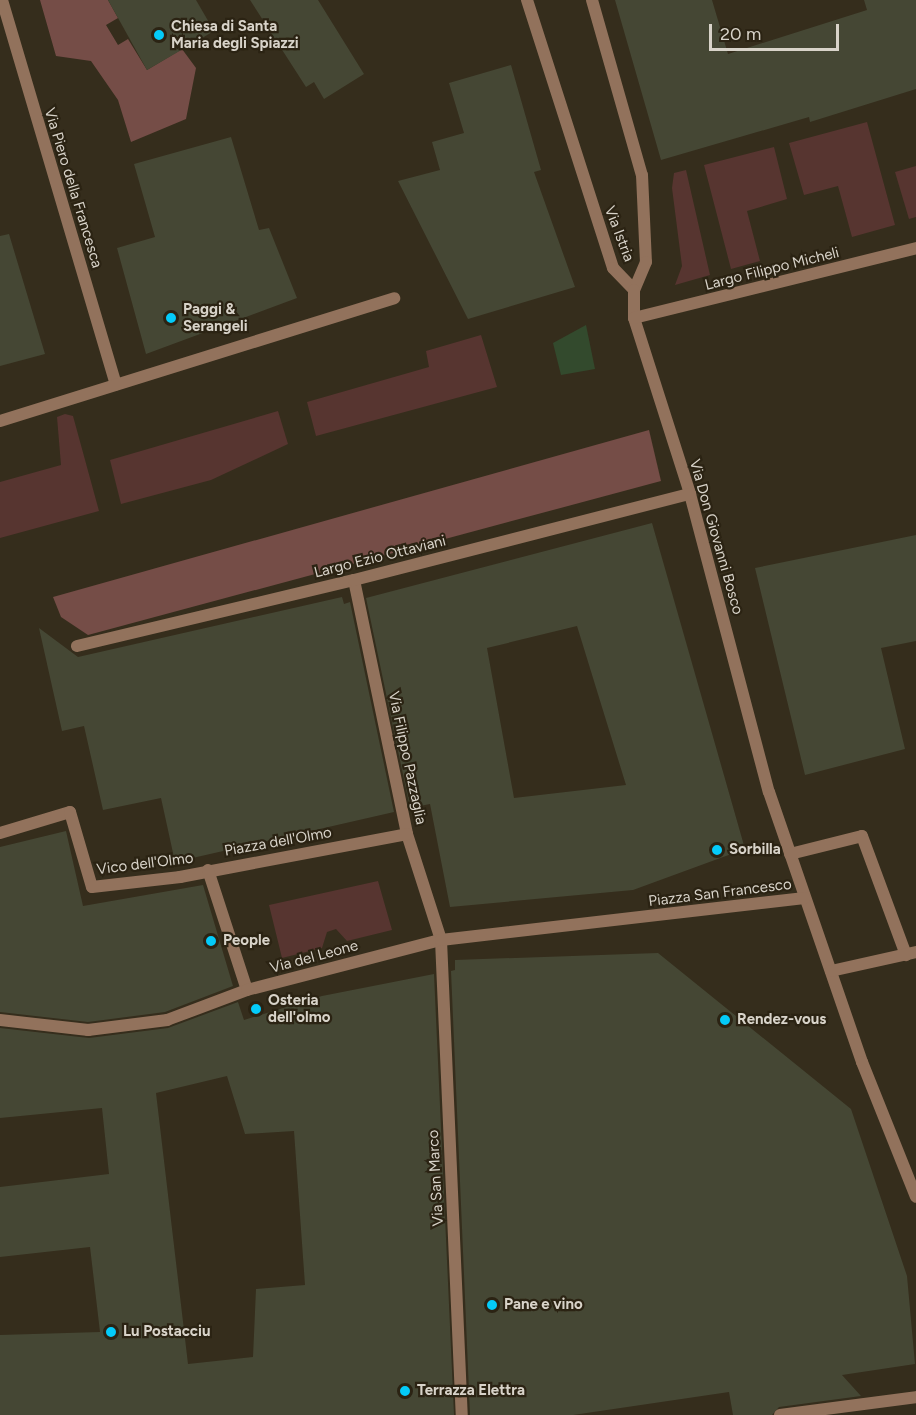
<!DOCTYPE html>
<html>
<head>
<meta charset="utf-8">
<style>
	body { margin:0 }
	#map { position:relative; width:916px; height:1415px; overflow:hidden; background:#352d1c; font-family:Figtree,sans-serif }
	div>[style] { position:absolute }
	.green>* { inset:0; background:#573530 }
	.forest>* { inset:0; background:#754d47 }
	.water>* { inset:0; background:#334a2d }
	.building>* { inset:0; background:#454734 }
	.street>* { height:12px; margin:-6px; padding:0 6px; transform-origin:6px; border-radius:6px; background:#92725c }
	.dots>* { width:16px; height:16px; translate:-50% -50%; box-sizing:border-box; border:3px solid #2b2313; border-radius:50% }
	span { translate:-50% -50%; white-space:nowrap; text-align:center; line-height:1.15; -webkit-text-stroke:4.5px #2b2313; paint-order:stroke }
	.poi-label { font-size:15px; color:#d8d3c9; font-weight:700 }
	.left { translate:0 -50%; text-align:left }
	.street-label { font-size:15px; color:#d8d3c9 }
	.scale { position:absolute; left:709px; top:24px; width:130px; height:27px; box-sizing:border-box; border:3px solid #d8d3c9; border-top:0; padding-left:8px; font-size:18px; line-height:21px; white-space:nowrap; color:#d8d3c9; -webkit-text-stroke:4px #2b2313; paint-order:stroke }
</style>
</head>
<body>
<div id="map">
	<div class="green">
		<i style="clip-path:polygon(867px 122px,895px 225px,852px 237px,838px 186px,804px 195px,789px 143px)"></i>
		<i style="clip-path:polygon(774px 147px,787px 199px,747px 211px,760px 261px,731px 269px,704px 165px)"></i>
		<i style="clip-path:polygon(916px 166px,916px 217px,909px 219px,895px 172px)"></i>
		<i style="clip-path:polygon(686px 170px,710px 275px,675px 285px,682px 266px,672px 188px,674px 173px)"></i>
		<i style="clip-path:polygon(481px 335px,497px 387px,316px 436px,307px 402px,429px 367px,426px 351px)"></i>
		<i style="clip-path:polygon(278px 411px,288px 444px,211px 480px,121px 504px,110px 460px)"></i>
		<i style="clip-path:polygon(65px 414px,73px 416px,99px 511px,0 538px,0 482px,61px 465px,57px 417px)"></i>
		<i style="clip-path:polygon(378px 881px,392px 930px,347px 941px,336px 929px,327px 932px,322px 948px,282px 958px,269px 905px)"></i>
	</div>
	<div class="forest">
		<i style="clip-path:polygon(40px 0,108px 0,118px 18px,106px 25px,118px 45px,128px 39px,147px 70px,182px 49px,196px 68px,186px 119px,131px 142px,118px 100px,91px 61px,56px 56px)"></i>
		<i style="clip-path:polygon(649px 430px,661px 481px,88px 635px,61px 617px,53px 597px)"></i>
	</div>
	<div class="water">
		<i style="clip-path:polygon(586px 325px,595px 369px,561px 375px,553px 343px)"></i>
	</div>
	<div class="building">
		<i style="clip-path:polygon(108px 0,196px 0,214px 31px,147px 70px)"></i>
		<i style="clip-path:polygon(250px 0,318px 0,364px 74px,324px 99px,314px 82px,306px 87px)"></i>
		<i style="clip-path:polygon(615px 0,712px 0,728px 54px,867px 10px,864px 0,916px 0,916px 89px,810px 122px,809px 117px,661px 160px)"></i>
		<i style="clip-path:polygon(511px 65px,541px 170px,534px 172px,575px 287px,468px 319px,398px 181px,440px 170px,432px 142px,464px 133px,449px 83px)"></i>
		<i style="clip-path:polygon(231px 137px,259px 230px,269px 228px,297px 298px,146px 354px,117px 248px,155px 237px,134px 164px)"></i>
		<i style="clip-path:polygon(9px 234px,45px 354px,0 366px,0 236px)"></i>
		<i style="clip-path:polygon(evenodd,652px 523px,745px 849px,633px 890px,450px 907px,430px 804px,410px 808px,366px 598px,652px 523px,577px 626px,626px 785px,514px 798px,487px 648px,577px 626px)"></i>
		<i style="clip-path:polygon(916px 535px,916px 641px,881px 648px,905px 749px,805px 775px,755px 568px)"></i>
		<i style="clip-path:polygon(342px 597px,344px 604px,350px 602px,394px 812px,175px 862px,161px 798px,103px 810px,84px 726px,62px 731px,39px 628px,78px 657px)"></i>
		<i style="clip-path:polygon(66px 831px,83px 906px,203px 885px,233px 986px,165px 1012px,88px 1022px,0 1012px,0 847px)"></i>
		<i style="clip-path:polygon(658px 953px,851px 1109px,907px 1276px,915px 1364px,842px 1375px,861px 1396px,779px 1407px,772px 1415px,733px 1415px,729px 1392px,573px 1415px,470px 1415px,451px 971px,455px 970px,455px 960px)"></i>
		<i style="clip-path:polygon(evenodd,434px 974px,454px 1415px,0 1415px,0 1335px,100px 1332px,90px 1247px,0 1257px,0 1187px,109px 1174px,102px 1108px,0 1118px,0 1028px,89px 1038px,168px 1028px,238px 1002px,244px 1020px,322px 996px,434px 974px,227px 1076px,245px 1134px,294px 1131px,305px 1285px,256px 1289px,253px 1357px,188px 1364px,156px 1093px,227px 1076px)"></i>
	</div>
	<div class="street">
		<i style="left:2px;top:0;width:401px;rotate:73.5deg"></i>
		<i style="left:527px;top:0;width:281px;rotate:72.2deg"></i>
		<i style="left:613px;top:268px;width:30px;rotate:46deg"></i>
		<i style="left:592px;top:0;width:182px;rotate:74.1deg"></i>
		<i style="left:642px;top:175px;width:87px;rotate:87.4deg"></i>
		<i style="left:646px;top:262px;width:30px;rotate:113deg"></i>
		<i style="left:634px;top:290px;width:28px;rotate:90deg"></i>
		<i style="left:634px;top:318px;width:185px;rotate:72.3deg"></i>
		<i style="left:690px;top:494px;width:308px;rotate:75.2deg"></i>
		<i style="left:769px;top:792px;width:286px;rotate:71deg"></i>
		<i style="left:862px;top:1062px;width:145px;rotate:68.2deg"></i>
		<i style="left:634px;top:318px;width:291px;rotate:-13.9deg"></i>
		<i style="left:0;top:421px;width:413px;rotate:-17.3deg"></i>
		<i style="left:354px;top:580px;width:259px;rotate:78.2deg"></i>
		<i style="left:407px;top:834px;width:111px;rotate:72.2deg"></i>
		<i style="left:441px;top:940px;width:475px;rotate:87.5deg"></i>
		<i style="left:77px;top:646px;width:285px;rotate:-13.4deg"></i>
		<i style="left:354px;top:580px;width:347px;rotate:-14.4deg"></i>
		<i style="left:0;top:833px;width:73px;rotate:-16.7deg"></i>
		<i style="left:70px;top:812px;width:78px;rotate:73.7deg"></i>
		<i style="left:92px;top:887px;width:89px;rotate:-6.5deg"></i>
		<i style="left:180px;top:877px;width:231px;rotate:-10.7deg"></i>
		<i style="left:790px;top:854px;width:74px;rotate:-14deg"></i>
		<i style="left:862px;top:836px;width:127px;rotate:69.7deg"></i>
		<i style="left:208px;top:870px;width:126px;rotate:72deg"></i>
		<i style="left:831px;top:971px;width:87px;rotate:-12.6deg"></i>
		<i style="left:0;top:1020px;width:89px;rotate:6.5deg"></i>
		<i style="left:88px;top:1030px;width:80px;rotate:-7.2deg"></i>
		<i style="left:167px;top:1020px;width:85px;rotate:-20.6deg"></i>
		<i style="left:247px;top:990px;width:200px;rotate:-14.5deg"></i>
		<i style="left:441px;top:940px;width:366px;rotate:-6.6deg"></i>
		<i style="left:780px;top:1415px;width:137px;rotate:-7.5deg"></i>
	</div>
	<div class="dots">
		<i style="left:159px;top:35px;background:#04cbf9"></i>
		<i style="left:171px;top:318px;background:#04cbf9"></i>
		<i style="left:717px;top:850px;background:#04cbf9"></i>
		<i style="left:211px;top:941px;background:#04cbf9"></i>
		<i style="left:256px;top:1009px;background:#04cbf9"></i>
		<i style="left:725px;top:1020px;background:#04cbf9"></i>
		<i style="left:492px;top:1305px;background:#04cbf9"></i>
		<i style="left:111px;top:1332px;background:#04cbf9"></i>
		<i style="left:405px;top:1391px;background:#04cbf9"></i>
	</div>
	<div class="poi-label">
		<span class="left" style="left:171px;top:35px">Chiesa di Santa<br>Maria degli Spiazzi</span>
		<span class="left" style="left:183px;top:318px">Paggi &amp;<br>Serangeli</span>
		<span class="left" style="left:729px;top:850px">Sorbilla</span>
		<span class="left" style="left:223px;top:941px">People</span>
		<span class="left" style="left:268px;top:1009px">Osteria<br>dell'olmo</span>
		<span class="left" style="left:737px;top:1020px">Rendez-vous</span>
		<span class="left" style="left:504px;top:1305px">Pane e vino</span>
		<span class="left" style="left:123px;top:1332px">Lu Postacciu</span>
		<span class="left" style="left:417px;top:1391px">Terrazza Elettra</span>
	</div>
	<div class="street-label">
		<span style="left:73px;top:188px;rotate:73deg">Via Piero della Francesca</span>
		<span style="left:619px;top:234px;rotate:69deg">Via Istria</span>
		<span style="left:772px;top:269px;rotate:-14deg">Largo Filippo Micheli</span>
		<span style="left:716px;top:537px;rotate:74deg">Via Don Giovanni Bosco</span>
		<span style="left:380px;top:557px;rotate:-14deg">Largo Ezio Ottaviani</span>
		<span style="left:407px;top:758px;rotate:78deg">Via Filippo Pazzaglia</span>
		<span style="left:278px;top:842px;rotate:-10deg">Piazza dell'Olmo</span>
		<span style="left:145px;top:864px;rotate:-7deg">Vico dell'Olmo</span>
		<span style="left:720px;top:893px;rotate:-7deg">Piazza San Francesco</span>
		<span style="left:314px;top:957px;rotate:-15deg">Via del Leone</span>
		<span style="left:436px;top:1178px;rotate:-93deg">Via San Marco</span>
	</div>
	<div class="scale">20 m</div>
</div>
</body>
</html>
